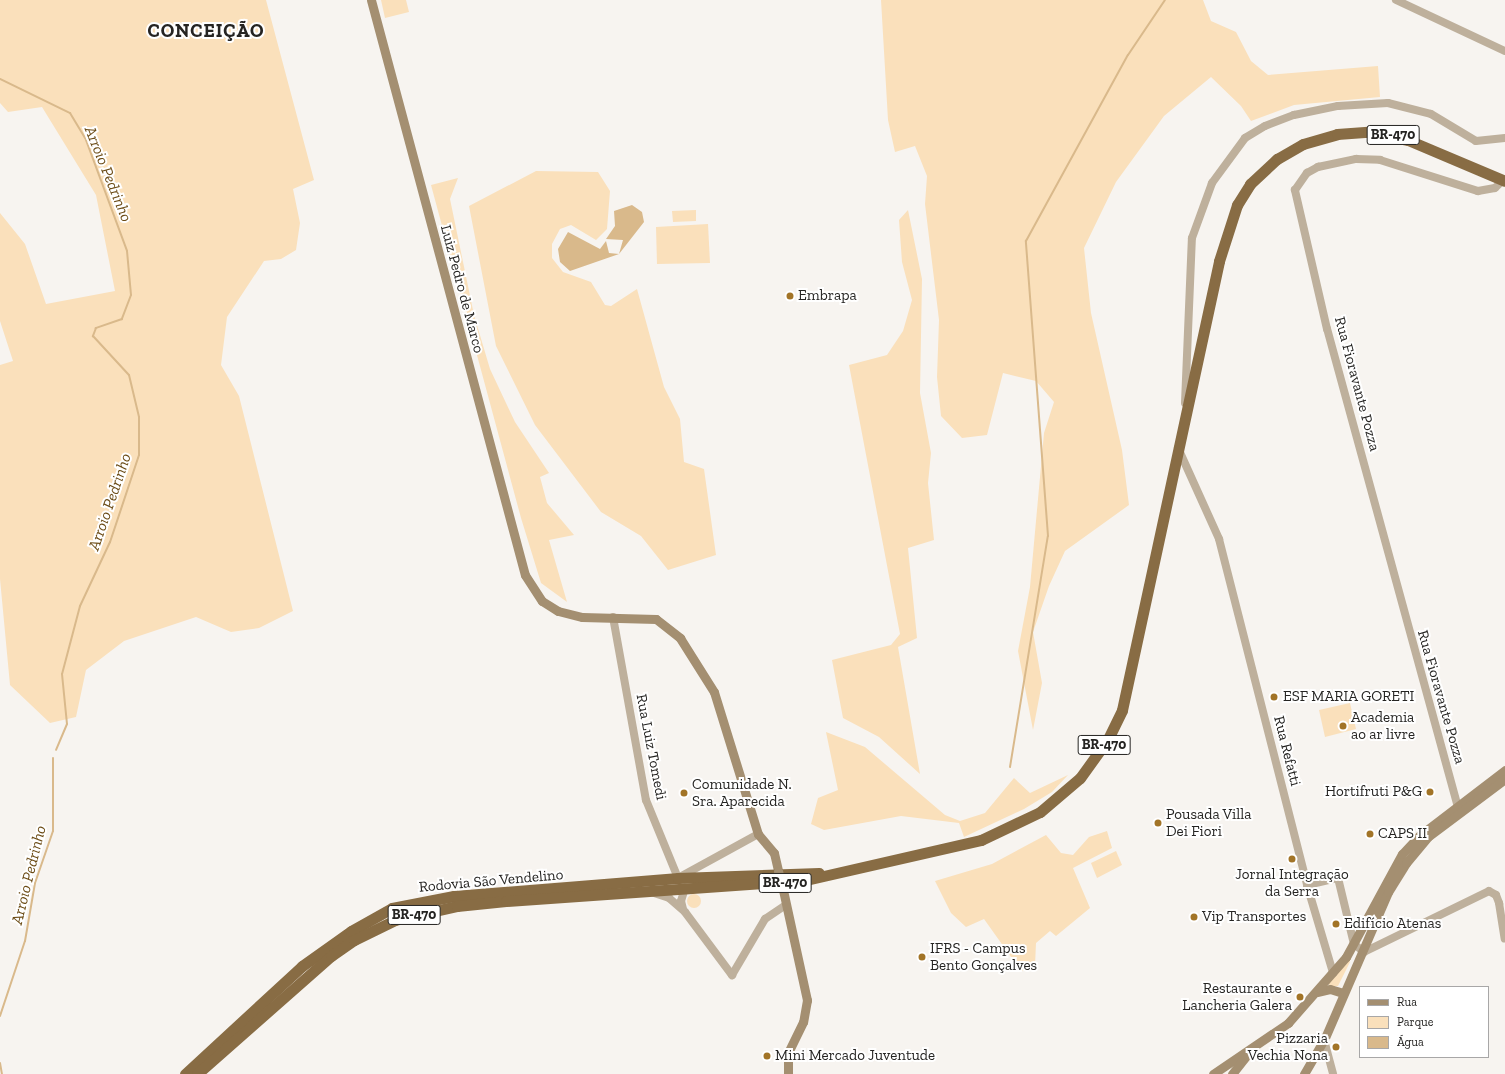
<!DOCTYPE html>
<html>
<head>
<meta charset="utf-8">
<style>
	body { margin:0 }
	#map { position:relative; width:1505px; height:1074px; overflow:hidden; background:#f7f4f0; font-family:"Zilla Slab",serif }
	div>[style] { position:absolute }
	.green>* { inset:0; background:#fae0bb }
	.round { border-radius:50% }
	.water>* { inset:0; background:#d9b98b }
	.stream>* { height:2px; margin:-1px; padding:0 1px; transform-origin:1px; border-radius:1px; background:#d9b98b }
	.tertiary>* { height:8px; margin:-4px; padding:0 4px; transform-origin:4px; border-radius:4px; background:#beb09c }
	.secondary>* { height:9px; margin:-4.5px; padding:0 4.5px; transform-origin:4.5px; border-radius:4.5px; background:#a48f71 }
	.trunk>* { height:11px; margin:-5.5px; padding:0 5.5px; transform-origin:5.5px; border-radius:5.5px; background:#886c44 }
	.secondary-bridge>* { height:9px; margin:-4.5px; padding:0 4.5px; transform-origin:4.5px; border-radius:4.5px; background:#a48f71 }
	.dots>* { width:11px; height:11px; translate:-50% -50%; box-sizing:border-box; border:2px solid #fff; border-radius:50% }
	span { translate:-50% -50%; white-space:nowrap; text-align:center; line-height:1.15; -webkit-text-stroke:4px #fff; paint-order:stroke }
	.shield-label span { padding:1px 3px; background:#fff; border:1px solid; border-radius:3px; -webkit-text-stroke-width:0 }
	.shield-label { font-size:14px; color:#252422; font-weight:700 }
	.street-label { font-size:15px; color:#252422 }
	.poi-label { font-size:15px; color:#252422 }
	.left { translate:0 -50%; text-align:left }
	.right { translate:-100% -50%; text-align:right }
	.water-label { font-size:16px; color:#6b4b15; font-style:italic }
	.district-label { font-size:19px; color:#252422; font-weight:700; letter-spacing:1px }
	.legend { position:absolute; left:1359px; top:986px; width:130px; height:72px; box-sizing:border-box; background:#fff; border:1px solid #a8a7a7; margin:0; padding:5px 7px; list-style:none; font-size:12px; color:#252422 }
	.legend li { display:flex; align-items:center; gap:8px; height:20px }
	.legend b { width:20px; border:1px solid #a8a7a7 }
</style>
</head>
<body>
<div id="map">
	<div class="green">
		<i style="clip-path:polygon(0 0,266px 0,314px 180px,293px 189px,300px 223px,296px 250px,281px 259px,264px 261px,227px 317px,221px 365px,239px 396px,293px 611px,259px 628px,231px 632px,196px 617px,124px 641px,86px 670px,76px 717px,50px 723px,10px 685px,0 579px,0 365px,13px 361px,0 321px,0 213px,25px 244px,46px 304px,115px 291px,96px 195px,42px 107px,8px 112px,0 103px)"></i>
		<i style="clip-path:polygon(381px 0,406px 0,409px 12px,385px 18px)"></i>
		<i style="clip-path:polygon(881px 0,1203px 0,1211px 21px,1236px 32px,1251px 61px,1268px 75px,1378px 66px,1380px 97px,1294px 105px,1251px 121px,1241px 106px,1211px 77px,1164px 116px,1116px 182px,1084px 248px,1091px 313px,1122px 450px,1129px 505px,1065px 551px,1049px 586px,1033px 632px,1042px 683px,1033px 730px,1018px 651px,1030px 587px,1044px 433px,1054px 402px,1036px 381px,1003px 373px,987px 435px,962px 438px,941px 416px,937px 377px,939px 320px,925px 204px,927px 176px,915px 146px,895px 152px,888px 120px)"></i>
		<i style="clip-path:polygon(536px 171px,598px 172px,610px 191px,607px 229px,596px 240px,571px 225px,560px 229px,552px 244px,552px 258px,563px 272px,591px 282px,605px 305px,611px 306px,637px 289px,664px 387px,680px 419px,684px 462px,704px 469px,716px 555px,668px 570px,641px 536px,601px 512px,535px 425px,496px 346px,469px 206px)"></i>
		<i style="clip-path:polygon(458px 178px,450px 199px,474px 315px,490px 369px,515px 422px,549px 473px,540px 477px,547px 503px,574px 535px,549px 540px,567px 602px,541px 583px,521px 518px,431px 185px)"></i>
		<i style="clip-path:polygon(696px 210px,696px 221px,673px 222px,672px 211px)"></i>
		<i style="clip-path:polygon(908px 210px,922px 279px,920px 393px,931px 453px,928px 483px,934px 540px,908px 548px,917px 638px,898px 647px,920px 774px,879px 737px,843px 718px,832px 660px,891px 645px,900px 634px,849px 365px,887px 355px,903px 331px,912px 300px,902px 262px,899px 220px)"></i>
		<i style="clip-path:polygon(708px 224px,710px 263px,657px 264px,656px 227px)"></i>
		<i style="clip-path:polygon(1350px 703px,1356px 729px,1325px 737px,1319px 710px)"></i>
		<i style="clip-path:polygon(826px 732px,865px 747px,945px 815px,960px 821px,985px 813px,1014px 778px,1030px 793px,1068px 775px,1052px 792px,1024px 809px,964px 837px,959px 823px,901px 816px,824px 830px,811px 824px,818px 798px,838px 790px)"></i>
		<i style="clip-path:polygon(1107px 831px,1112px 848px,1073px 868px,1090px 908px,1056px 936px,1050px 931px,1036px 943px,1035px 966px,1021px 971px,984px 919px,966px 927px,951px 913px,935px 881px,992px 864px,1046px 835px,1061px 853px,1073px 855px,1089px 837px)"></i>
		<i style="clip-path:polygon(1116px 851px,1122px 865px,1097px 878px,1091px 863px)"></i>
		<i class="round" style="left:687px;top:894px;width:14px;height:14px"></i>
		<i style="clip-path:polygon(1349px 958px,1350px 962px,1338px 986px,1330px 986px,1328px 983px)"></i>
	</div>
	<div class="water">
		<i style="clip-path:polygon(632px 205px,642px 212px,644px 222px,619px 254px,570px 271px,560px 262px,558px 249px,568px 232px,600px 249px,606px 241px,609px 253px,619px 254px,623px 240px,606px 239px,615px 226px,614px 211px)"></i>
	</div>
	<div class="stream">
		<i style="left:0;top:79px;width:78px;rotate:25.9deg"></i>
		<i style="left:70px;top:113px;width:31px;rotate:59deg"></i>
		<i style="left:86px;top:140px;width:118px;rotate:69.7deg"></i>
		<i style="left:127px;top:251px;width:44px;rotate:84.8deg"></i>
		<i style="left:131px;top:295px;width:26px;rotate:111deg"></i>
		<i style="left:122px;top:319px;width:28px;rotate:161deg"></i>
		<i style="left:96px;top:328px;width:9px;rotate:111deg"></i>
		<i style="left:93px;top:336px;width:53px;rotate:47.3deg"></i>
		<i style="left:129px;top:375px;width:43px;rotate:76.6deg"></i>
		<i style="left:139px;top:417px;width:38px;rotate:90deg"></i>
		<i style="left:139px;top:455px;width:92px;rotate:108.4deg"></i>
		<i style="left:110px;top:542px;width:71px;rotate:115.1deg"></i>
		<i style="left:80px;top:606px;width:70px;rotate:104.8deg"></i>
		<i style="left:62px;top:674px;width:50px;rotate:84.3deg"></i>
		<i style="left:67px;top:724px;width:28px;rotate:113deg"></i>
		<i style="left:1010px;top:767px;width:234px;rotate:-80.7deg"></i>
		<i style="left:1048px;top:536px;width:296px;rotate:-94.3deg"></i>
		<i style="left:1026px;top:241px;width:212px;rotate:-61.3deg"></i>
		<i style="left:1128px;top:55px;width:66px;rotate:-56.1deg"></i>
		<i style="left:0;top:1016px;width:79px;rotate:-71.6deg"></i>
		<i style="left:25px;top:941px;width:59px;rotate:-80.2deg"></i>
		<i style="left:35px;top:883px;width:55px;rotate:-70.9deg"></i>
		<i style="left:53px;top:831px;width:73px;rotate:-90deg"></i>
		<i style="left:0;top:1063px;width:11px;rotate:80deg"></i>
	</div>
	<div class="tertiary">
		<i style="left:1396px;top:0;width:120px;rotate:25.1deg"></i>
		<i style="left:1185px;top:403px;width:165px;rotate:-87.6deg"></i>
		<i style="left:1192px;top:238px;width:59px;rotate:-70deg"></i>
		<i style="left:1212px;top:183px;width:56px;rotate:-53.7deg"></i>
		<i style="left:1245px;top:138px;width:23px;rotate:-31deg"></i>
		<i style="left:1265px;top:126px;width:31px;rotate:-21deg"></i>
		<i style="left:1294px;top:115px;width:45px;rotate:-11.6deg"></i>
		<i style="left:1338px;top:106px;width:50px;rotate:-3.4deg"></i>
		<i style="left:1388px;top:103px;width:44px;rotate:14.3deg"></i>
		<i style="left:1431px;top:114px;width:52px;rotate:31deg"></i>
		<i style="left:1476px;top:141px;width:29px;rotate:-6deg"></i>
		<i style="left:1178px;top:448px;width:100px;rotate:65.7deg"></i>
		<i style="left:1219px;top:539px;width:357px;rotate:75.7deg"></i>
		<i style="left:1307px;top:885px;width:92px;rotate:73.5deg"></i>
		<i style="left:613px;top:617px;width:186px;rotate:79.8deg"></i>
		<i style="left:646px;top:800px;width:84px;rotate:67.7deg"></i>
		<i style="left:678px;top:878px;width:91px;rotate:-28.8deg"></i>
		<i style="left:1459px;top:811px;width:500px;rotate:-105.3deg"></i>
		<i style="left:1327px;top:329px;width:143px;rotate:-103deg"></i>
		<i style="left:1295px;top:190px;width:21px;rotate:-55deg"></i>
		<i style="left:1307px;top:173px;width:13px;rotate:-29deg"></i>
		<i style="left:1318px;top:167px;width:39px;rotate:-12deg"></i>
		<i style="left:1356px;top:159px;width:24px;rotate:2deg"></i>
		<i style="left:1380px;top:160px;width:103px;rotate:17.6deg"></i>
		<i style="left:1478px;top:191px;width:17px;rotate:-10deg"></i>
		<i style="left:1495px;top:188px;width:11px;rotate:-45deg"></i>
		<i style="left:1307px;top:885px;width:32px;rotate:-13deg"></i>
		<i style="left:1338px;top:878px;width:68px;rotate:76.4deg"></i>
		<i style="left:1354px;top:944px;width:13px;rotate:39deg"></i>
		<i style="left:1364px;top:952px;width:139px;rotate:-26deg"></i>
		<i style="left:1489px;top:891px;width:8px;rotate:30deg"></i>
		<i style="left:1496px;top:895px;width:9px;rotate:69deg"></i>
		<i style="left:1499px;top:903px;width:36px;rotate:81deg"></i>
		<i style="left:654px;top:893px;width:16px;rotate:18deg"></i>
		<i style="left:669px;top:898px;width:21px;rotate:41deg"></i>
		<i style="left:685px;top:912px;width:79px;rotate:53.3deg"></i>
		<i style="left:732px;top:975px;width:65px;rotate:-59.5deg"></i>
		<i style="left:765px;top:919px;width:25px;rotate:-34deg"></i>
		<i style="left:683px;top:909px;width:8px;rotate:-104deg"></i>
		<i style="left:681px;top:901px;width:14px;rotate:-73deg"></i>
		<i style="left:1324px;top:1040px;width:35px;rotate:75deg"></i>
	</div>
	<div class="secondary">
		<i style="left:371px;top:0;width:595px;rotate:75.01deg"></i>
		<i style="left:525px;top:575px;width:31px;rotate:57deg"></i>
		<i style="left:542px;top:601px;width:19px;rotate:32deg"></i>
		<i style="left:558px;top:611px;width:25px;rotate:14deg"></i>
		<i style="left:582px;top:617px;width:74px;rotate:1.5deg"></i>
		<i style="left:656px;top:619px;width:31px;rotate:38deg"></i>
		<i style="left:680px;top:638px;width:64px;rotate:57.8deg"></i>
		<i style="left:714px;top:692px;width:149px;rotate:72.8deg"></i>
		<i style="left:758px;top:834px;width:25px;rotate:50deg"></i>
		<i style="left:774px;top:853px;width:18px;rotate:77deg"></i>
		<i style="left:783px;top:890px;width:113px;rotate:77.7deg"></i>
		<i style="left:807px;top:1000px;width:22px;rotate:100deg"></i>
		<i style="left:803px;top:1022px;width:34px;rotate:116deg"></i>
		<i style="left:788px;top:1053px;width:21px;rotate:90deg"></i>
		<i style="left:1318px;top:992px;width:12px;rotate:-14deg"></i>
		<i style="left:1330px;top:989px;width:14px;rotate:17deg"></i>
		<i style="left:1213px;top:1074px;width:91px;rotate:-34.2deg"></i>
		<i style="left:1288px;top:1023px;width:88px;rotate:-48.7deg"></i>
		<i style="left:1346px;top:957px;width:117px;rotate:-61.5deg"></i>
		<i style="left:1402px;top:854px;width:26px;rotate:-47deg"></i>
		<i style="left:1420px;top:835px;width:107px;rotate:-37.4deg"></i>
		<i style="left:1232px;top:1074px;width:23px;rotate:-52deg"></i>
		<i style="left:1304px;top:1074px;width:39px;rotate:-60deg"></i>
		<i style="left:1324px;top:1040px;width:161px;rotate:-66.6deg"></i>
		<i style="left:1388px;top:892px;width:34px;rotate:-58deg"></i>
		<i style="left:1406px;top:863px;width:35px;rotate:-50deg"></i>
		<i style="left:1429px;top:836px;width:95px;rotate:-36.9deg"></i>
	</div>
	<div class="trunk">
		<i style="left:185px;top:1074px;width:159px;rotate:-42.7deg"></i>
		<i style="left:302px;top:966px;width:60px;rotate:-35.5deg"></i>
		<i style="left:351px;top:931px;width:47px;rotate:-29.3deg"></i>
		<i style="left:392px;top:908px;width:63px;rotate:-11deg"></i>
		<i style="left:454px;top:896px;width:225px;rotate:-4.6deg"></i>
		<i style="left:678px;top:878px;width:141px;rotate:-2deg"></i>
		<i style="left:197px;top:1074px;width:179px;rotate:-41.4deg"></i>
		<i style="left:331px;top:956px;width:28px;rotate:-35deg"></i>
		<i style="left:354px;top:940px;width:46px;rotate:-26deg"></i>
		<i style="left:395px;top:920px;width:64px;rotate:-12.7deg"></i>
		<i style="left:457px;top:906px;width:49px;rotate:-5.8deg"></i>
		<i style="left:506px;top:901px;width:301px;rotate:-4deg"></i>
		<i style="left:806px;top:880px;width:180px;rotate:-12.9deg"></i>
		<i style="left:981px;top:840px;width:65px;rotate:-25.4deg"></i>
		<i style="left:1040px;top:812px;width:52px;rotate:-40.4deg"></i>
		<i style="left:1080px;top:778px;width:48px;rotate:-54.3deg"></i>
		<i style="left:1108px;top:739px;width:32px;rotate:-64deg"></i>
		<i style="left:1122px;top:710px;width:459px;rotate:-77.8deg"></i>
		<i style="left:1219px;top:261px;width:59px;rotate:-72.2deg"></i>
		<i style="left:1237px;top:205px;width:25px;rotate:-58deg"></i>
		<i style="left:1250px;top:184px;width:37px;rotate:-43deg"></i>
		<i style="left:1277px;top:159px;width:30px;rotate:-30deg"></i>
		<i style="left:1303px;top:144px;width:35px;rotate:-16deg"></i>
		<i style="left:1337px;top:134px;width:31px;rotate:-4deg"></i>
		<i style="left:1368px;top:132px;width:41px;rotate:11.3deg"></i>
		<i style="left:1408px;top:140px;width:105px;rotate:22.9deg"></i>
	</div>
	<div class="secondary-bridge">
		<i style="left:778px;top:871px;width:20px;rotate:75deg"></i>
	</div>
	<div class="dots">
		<i style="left:790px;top:296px;background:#a27427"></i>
		<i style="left:1274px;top:697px;background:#a27427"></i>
		<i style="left:1343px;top:726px;background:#a27427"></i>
		<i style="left:1430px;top:792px;background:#a27427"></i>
		<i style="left:684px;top:793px;background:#a27427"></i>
		<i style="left:1158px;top:823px;background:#a27427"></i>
		<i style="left:1370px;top:834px;background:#a27427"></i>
		<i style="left:1292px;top:859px;background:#a27427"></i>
		<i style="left:1194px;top:917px;background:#a27427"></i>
		<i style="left:1336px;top:924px;background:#a27427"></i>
		<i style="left:922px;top:957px;background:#a27427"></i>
		<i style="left:1300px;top:997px;background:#a27427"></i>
		<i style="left:1336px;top:1047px;background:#a27427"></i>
		<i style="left:767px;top:1056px;background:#a27427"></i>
	</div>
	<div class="shield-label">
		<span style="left:1393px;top:135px">BR-470</span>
		<span style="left:1104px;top:745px">BR-470</span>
		<span style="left:785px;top:883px">BR-470</span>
		<span style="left:414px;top:915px">BR-470</span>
	</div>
	<div class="street-label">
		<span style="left:462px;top:289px;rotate:75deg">Luiz Pedro de Marco</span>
		<span style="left:1357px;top:384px;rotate:75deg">Rua Fioravante Pozza</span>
		<span style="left:1441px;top:697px;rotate:74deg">Rua Fioravante Pozza</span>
		<span style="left:651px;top:747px;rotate:79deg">Rua Luiz Tomedi</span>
		<span style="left:1287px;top:751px;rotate:76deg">Rua Refatti</span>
		<span style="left:491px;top:881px;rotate:-5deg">Rodovia São Vendelino</span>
	</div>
	<div class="poi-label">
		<span class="left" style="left:798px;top:296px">Embrapa</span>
		<span class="left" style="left:1283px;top:697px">ESF MARIA GORETI</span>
		<span class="left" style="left:1351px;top:726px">Academia<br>ao ar livre</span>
		<span class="left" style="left:692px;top:793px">Comunidade N.<br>Sra. Aparecida</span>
		<span class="right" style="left:1422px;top:792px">Hortifruti P&amp;G</span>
		<span class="left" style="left:1166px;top:823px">Pousada Villa<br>Dei Fiori</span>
		<span class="left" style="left:1378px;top:834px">CAPS II</span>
		<span style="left:1292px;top:883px">Jornal Integração<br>da Serra</span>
		<span class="left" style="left:1202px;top:917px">Vip Transportes</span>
		<span class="left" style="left:1344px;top:924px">Edifício Atenas</span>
		<span class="left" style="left:930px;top:957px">IFRS - Campus<br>Bento Gonçalves</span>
		<span class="right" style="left:1292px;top:997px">Restaurante e<br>Lancheria Galera</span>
		<span class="right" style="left:1328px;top:1047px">Pizzaria<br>Vechia Nona</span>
		<span class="left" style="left:775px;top:1056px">Mini Mercado Juventude</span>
	</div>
	<div class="water-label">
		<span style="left:108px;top:174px;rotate:68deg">Arroio Pedrinho</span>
		<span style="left:110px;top:502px;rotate:-71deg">Arroio Pedrinho</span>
		<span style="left:29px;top:875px;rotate:-76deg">Arroio Pedrinho</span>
	</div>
	<div class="district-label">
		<span style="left:206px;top:31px">CONCEIÇÃO</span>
	</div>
	<ul class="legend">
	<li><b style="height:5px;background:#a48f71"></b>Rua</li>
	<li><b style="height:11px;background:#fae0bb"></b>Parque</li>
	<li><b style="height:11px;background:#d9b98b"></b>Água</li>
	</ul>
</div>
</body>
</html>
